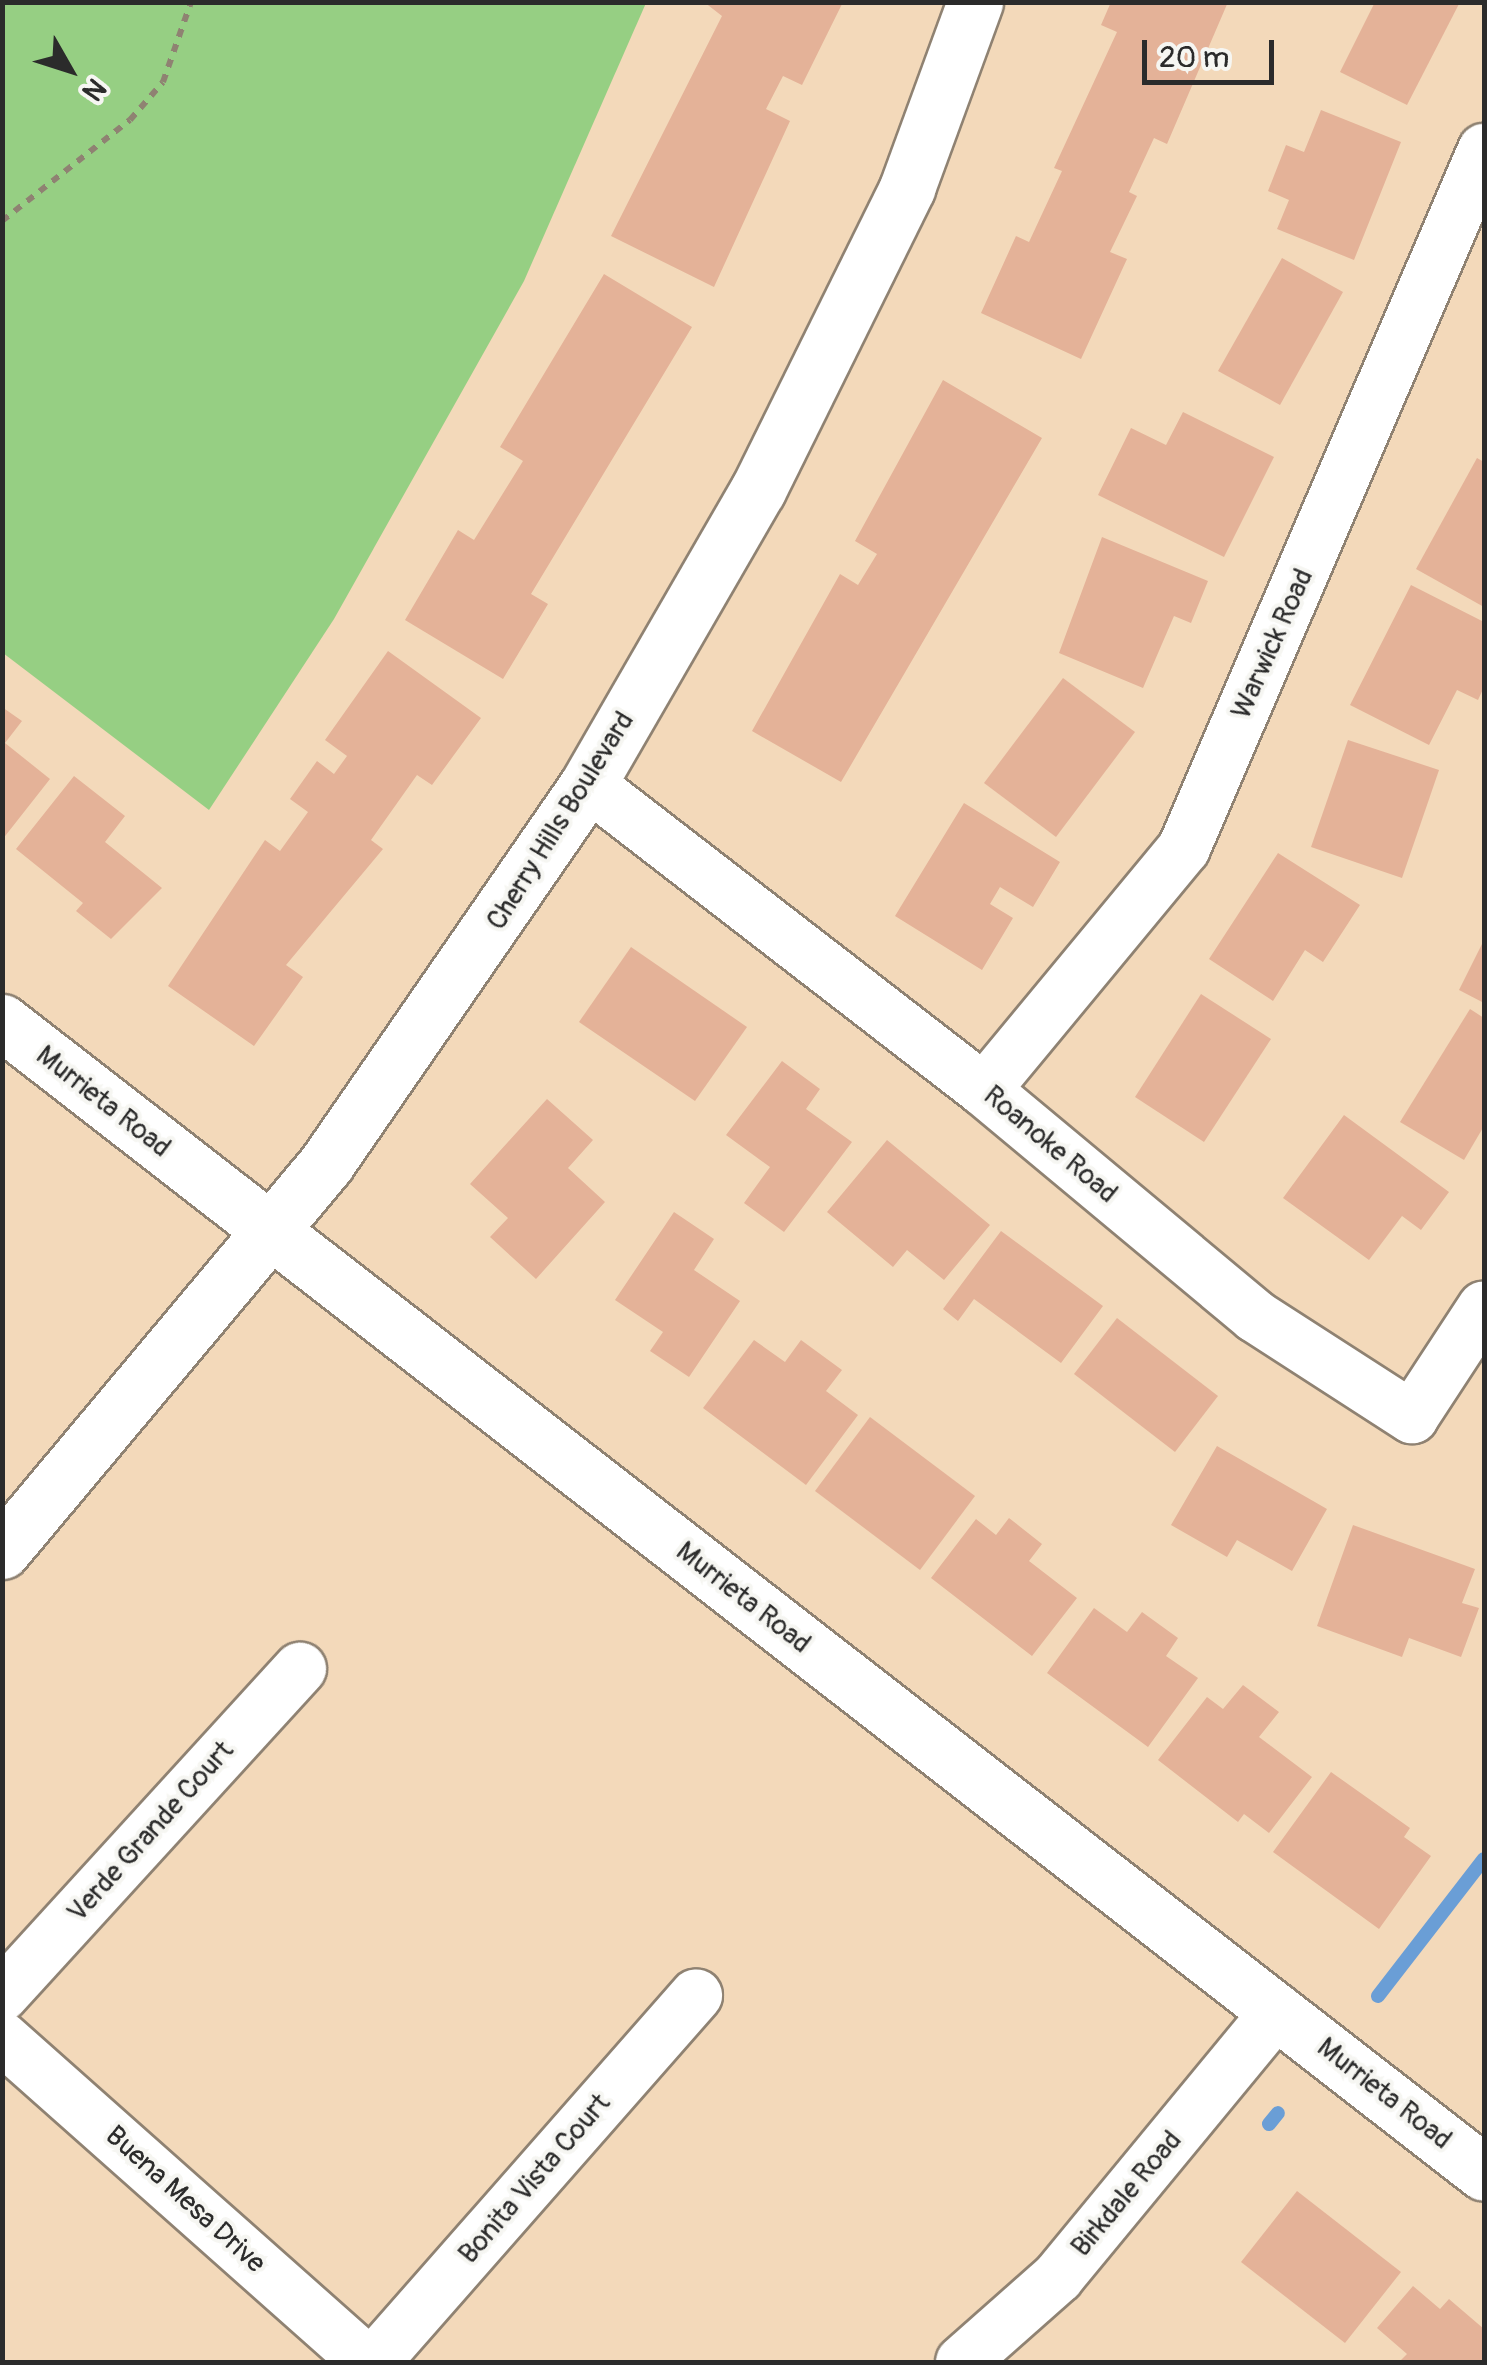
<!DOCTYPE html>
<html>
<head>
<meta charset="utf-8">
<style>
	body { margin:0 }
	#map { position:relative; width:1487px; height:2365px; overflow:hidden; background:#f3d9ba; font-family:Pangolin,sans-serif }
	div>[style] { position:absolute }
	.green>* { inset:0; background:#96cf83 }
	.stream>* { height:14px; margin:-7px; padding:0 7px; transform-origin:7px; border-radius:7px; background:#6a9ed6 }
	.building>* { inset:0; background:#e4b298 }
	.path>* { height:6px; margin-top:-3px; transform-origin:0; background:repeating-linear-gradient(90deg,#8f8272 0 8px,transparent 0 16px) }
	.roads { filter:drop-shadow(2px 0 #8f8272) drop-shadow(-2px 0 #8f8272) drop-shadow(0 2px #8f8272) drop-shadow(0 -2px #8f8272) }
	.minor>* { height:52px; margin:-26px; padding:0 26px; transform-origin:26px; border-radius:26px; background:#fff }
	.tertiary>* { height:55px; margin:-27.5px; padding:0 27.5px; transform-origin:27.5px; border-radius:27.5px; background:#fff }
	.secondary>* { height:55px; margin:-27.5px; padding:0 27.5px; transform-origin:27.5px; border-radius:27.5px; background:#fff }
	span { translate:-50% -50%; white-space:nowrap; text-align:center; line-height:1.15; -webkit-text-stroke:8px #f6f6f2; paint-order:stroke }
	.street-label { font-size:28px; color:#2b2b2b }
	.frame { position:absolute; inset:0; border:5px solid #2b2b2b; pointer-events:none }
	.north { position:absolute; left:20px; top:20px; width:100px; height:100px; -webkit-text-stroke:8px #f6f6f2; paint-order:stroke; rotate:129deg; font-size:28px; font-weight:700; line-height:40px; text-align:center; color:#2b2b2b }
	.north::after { content:''; display:block; margin:auto; width:35px; height:45px; background:#2b2b2b; clip-path:polygon(50% 0,100% 100%,50% 72%,0 100%) }
	.scale { position:absolute; left:1142px; top:40px; width:132px; height:45px; box-sizing:border-box; border:5px solid #2b2b2b; border-top:0; padding-left:12px; font-size:30px; line-height:35px; white-space:nowrap; color:#2b2b2b; -webkit-text-stroke:8px #f6f6f2; paint-order:stroke }
</style>
</head>
<body>
<div id="map">
	<div class="green">
		<i style="clip-path:polygon(2px 3px,646px 3px,524px 281px,334px 619px,209px 810px,3px 653px)"></i>
	</div>
	<div class="stream">
		<i style="left:1378px;top:1996px;width:173px;rotate:-52.3deg"></i>
		<i style="left:1269px;top:2124px;width:14px;rotate:-51deg"></i>
	</div>
	<div class="building">
		<i style="clip-path:polygon(704px 2px,843px 2px,802px 85px,783px 76px,766px 109px,790px 121px,714px 287px,611px 236px,722px 16px)"></i>
		<i style="clip-path:polygon(1111px 2px,1228px 2px,1167px 144px,1154px 138px,1129px 192px,1137px 196px,1110px 252px,1127px 259px,1081px 359px,981px 313px,1016px 236px,1029px 242px,1062px 171px,1054px 168px,1117px 32px,1101px 25px)"></i>
		<i style="clip-path:polygon(1375px 2px,1460px 2px,1407px 105px,1340px 72px)"></i>
		<i style="clip-path:polygon(1321px 110px,1401px 142px,1354px 260px,1277px 229px,1289px 200px,1268px 191px,1286px 145px,1304px 152px)"></i>
		<i style="clip-path:polygon(1282px 258px,1343px 292px,1280px 405px,1218px 371px)"></i>
		<i style="clip-path:polygon(604px 274px,692px 327px,531px 594px,548px 604px,503px 679px,405px 620px,458px 530px,474px 540px,523px 461px,500px 447px)"></i>
		<i style="clip-path:polygon(943px 380px,1042px 438px,841px 782px,752px 731px,840px 574px,858px 585px,877px 554px,855px 541px)"></i>
		<i style="clip-path:polygon(1183px 412px,1274px 457px,1224px 557px,1098px 495px,1131px 428px,1166px 445px)"></i>
		<i style="clip-path:polygon(1477px 458px,1484px 462px,1484px 607px,1416px 569px)"></i>
		<i style="clip-path:polygon(1102px 537px,1208px 581px,1191px 623px,1174px 616px,1143px 688px,1059px 653px)"></i>
		<i style="clip-path:polygon(1411px 585px,1484px 622px,1484px 687px,1478px 700px,1457px 690px,1429px 745px,1350px 705px)"></i>
		<i style="clip-path:polygon(388px 651px,481px 718px,432px 785px,417px 775px,371px 840px,383px 849px,286px 965px,303px 977px,254px 1046px,168px 986px,265px 840px,280px 851px,308px 812px,290px 799px,317px 761px,334px 774px,347px 756px,325px 740px)"></i>
		<i style="clip-path:polygon(1063px 678px,1135px 732px,1056px 837px,984px 783px)"></i>
		<i style="clip-path:polygon(2px 707px,22px 721px,5px 743px,50px 779px,2px 840px)"></i>
		<i style="clip-path:polygon(1348px 740px,1439px 770px,1402px 878px,1311px 847px)"></i>
		<i style="clip-path:polygon(74px 776px,125px 816px,105px 842px,162px 888px,111px 939px,76px 911px,83px 903px,16px 849px)"></i>
		<i style="clip-path:polygon(964px 803px,1060px 862px,1033px 907px,1000px 887px,990px 904px,1013px 918px,982px 970px,895px 916px)"></i>
		<i style="clip-path:polygon(1278px 853px,1360px 905px,1323px 962px,1305px 950px,1273px 1001px,1209px 959px)"></i>
		<i style="clip-path:polygon(1484px 940px,1484px 1003px,1459px 990px)"></i>
		<i style="clip-path:polygon(631px 947px,747px 1027px,695px 1101px,579px 1022px)"></i>
		<i style="clip-path:polygon(1201px 994px,1271px 1039px,1204px 1142px,1135px 1097px)"></i>
		<i style="clip-path:polygon(1470px 1009px,1484px 1018px,1484px 1126px,1464px 1160px,1400px 1122px)"></i>
		<i style="clip-path:polygon(782px 1061px,820px 1089px,806px 1109px,852px 1142px,784px 1232px,744px 1203px,770px 1167px,726px 1135px)"></i>
		<i style="clip-path:polygon(547px 1099px,593px 1140px,568px 1168px,605px 1202px,536px 1279px,490px 1237px,508px 1218px,470px 1184px)"></i>
		<i style="clip-path:polygon(1344px 1115px,1449px 1192px,1421px 1230px,1402px 1216px,1369px 1260px,1283px 1198px)"></i>
		<i style="clip-path:polygon(887px 1140px,990px 1225px,944px 1280px,907px 1250px,893px 1267px,827px 1212px)"></i>
		<i style="clip-path:polygon(674px 1212px,714px 1239px,694px 1270px,740px 1301px,689px 1377px,650px 1351px,663px 1332px,615px 1300px)"></i>
		<i style="clip-path:polygon(1001px 1231px,1103px 1306px,1061px 1363px,974px 1299px,958px 1321px,943px 1309px)"></i>
		<i style="clip-path:polygon(1117px 1318px,1218px 1396px,1175px 1452px,1074px 1374px)"></i>
		<i style="clip-path:polygon(754px 1340px,785px 1362px,801px 1340px,842px 1370px,826px 1391px,858px 1415px,806px 1485px,703px 1408px)"></i>
		<i style="clip-path:polygon(870px 1417px,975px 1496px,920px 1570px,815px 1491px)"></i>
		<i style="clip-path:polygon(1217px 1446px,1327px 1509px,1292px 1571px,1237px 1540px,1227px 1557px,1171px 1525px)"></i>
		<i style="clip-path:polygon(1009px 1518px,1042px 1544px,1029px 1561px,1077px 1598px,1032px 1656px,931px 1578px,976px 1519px,996px 1535px)"></i>
		<i style="clip-path:polygon(1353px 1525px,1475px 1569px,1462px 1603px,1479px 1608px,1461px 1657px,1409px 1638px,1402px 1657px,1317px 1626px)"></i>
		<i style="clip-path:polygon(1094px 1608px,1127px 1632px,1142px 1612px,1178px 1638px,1166px 1656px,1198px 1678px,1148px 1747px,1047px 1673px)"></i>
		<i style="clip-path:polygon(1243px 1685px,1279px 1712px,1259px 1737px,1312px 1777px,1269px 1833px,1244px 1814px,1238px 1822px,1158px 1760px,1207px 1697px,1223px 1709px)"></i>
		<i style="clip-path:polygon(1331px 1772px,1410px 1828px,1404px 1837px,1431px 1856px,1379px 1929px,1273px 1852px)"></i>
		<i style="clip-path:polygon(1297px 2191px,1401px 2272px,1345px 2343px,1241px 2262px)"></i>
		<i style="clip-path:polygon(1413px 2286px,1440px 2309px,1449px 2299px,1484px 2329px,1484px 2362px,1399px 2362px,1407px 2354px,1377px 2328px)"></i>
	</div>
	<div class="path">
		<i style="left:2px;top:221px;width:163px;rotate:-38.3deg"></i>
		<i style="left:130px;top:120px;width:50px;rotate:-49deg"></i>
		<i style="left:163px;top:82px;width:85px;rotate:-70.7deg"></i>
	</div>
	<div class="roads">
		<div class="minor">
			<i style="left:588px;top:784px;width:500px;rotate:37.69deg"></i>
			<i style="left:984px;top:1090px;width:353px;rotate:39.8deg"></i>
			<i style="left:1255px;top:1316px;width:187px;rotate:32.8deg"></i>
			<i style="left:1412px;top:1417px;width:131px;rotate:-56.8deg"></i>
			<i style="left:984px;top:1090px;width:314px;rotate:-50.4deg"></i>
			<i style="left:1184px;top:848px;width:760px;rotate:-66.74deg"></i>
			<i style="left:2px;top:1995px;width:442px;rotate:-47.6deg"></i>
			<i style="left:2px;top:2038px;width:488px;rotate:41.6deg"></i>
			<i style="left:374px;top:2362px;width:488px;rotate:-48.7deg"></i>
			<i style="left:962px;top:2362px;width:128px;rotate:-41.5deg"></i>
			<i style="left:1058px;top:2277px;width:345px;rotate:-50.5deg"></i>
		</div>
		<div class="tertiary">
			<i style="left:2px;top:1551px;width:505px;rotate:-50.06deg"></i>
			<i style="left:326px;top:1164px;width:462px;rotate:-55.4deg"></i>
			<i style="left:588px;top:784px;width:340px;rotate:-60deg"></i>
			<i style="left:758px;top:490px;width:337px;rotate:-63.7deg"></i>
			<i style="left:907px;top:188px;width:198px;rotate:-69.9deg"></i>
		</div>
		<div class="secondary">
			<i style="left:2px;top:1022px;width:1876px;rotate:37.83deg"></i>
		</div>
	</div>
	<div class="street-label">
		<span style="left:1273px;top:644px;rotate:-66deg">Warwick Road</span>
		<span style="left:561px;top:821px;rotate:-58deg">Cherry Hills Boulevard</span>
		<span style="left:103px;top:1102px;rotate:38deg">Murrieta Road</span>
		<span style="left:1050px;top:1145px;rotate:40deg">Roanoke Road</span>
		<span style="left:743px;top:1598px;rotate:38deg">Murrieta Road</span>
		<span style="left:151px;top:1832px;rotate:-48deg">Verde Grande Court</span>
		<span style="left:1384px;top:2094px;rotate:38deg">Murrieta Road</span>
		<span style="left:535px;top:2179px;rotate:-49deg">Bonita Vista Court</span>
		<span style="left:1127px;top:2194px;rotate:-50deg">Birkdale Road</span>
		<span style="left:185px;top:2200px;rotate:42deg">Buena Mesa Drive</span>
	</div>
	<div class="frame"></div>
	<div class="north">N</div>
	<div class="scale">20 m</div>
</div>
</body>
</html>
